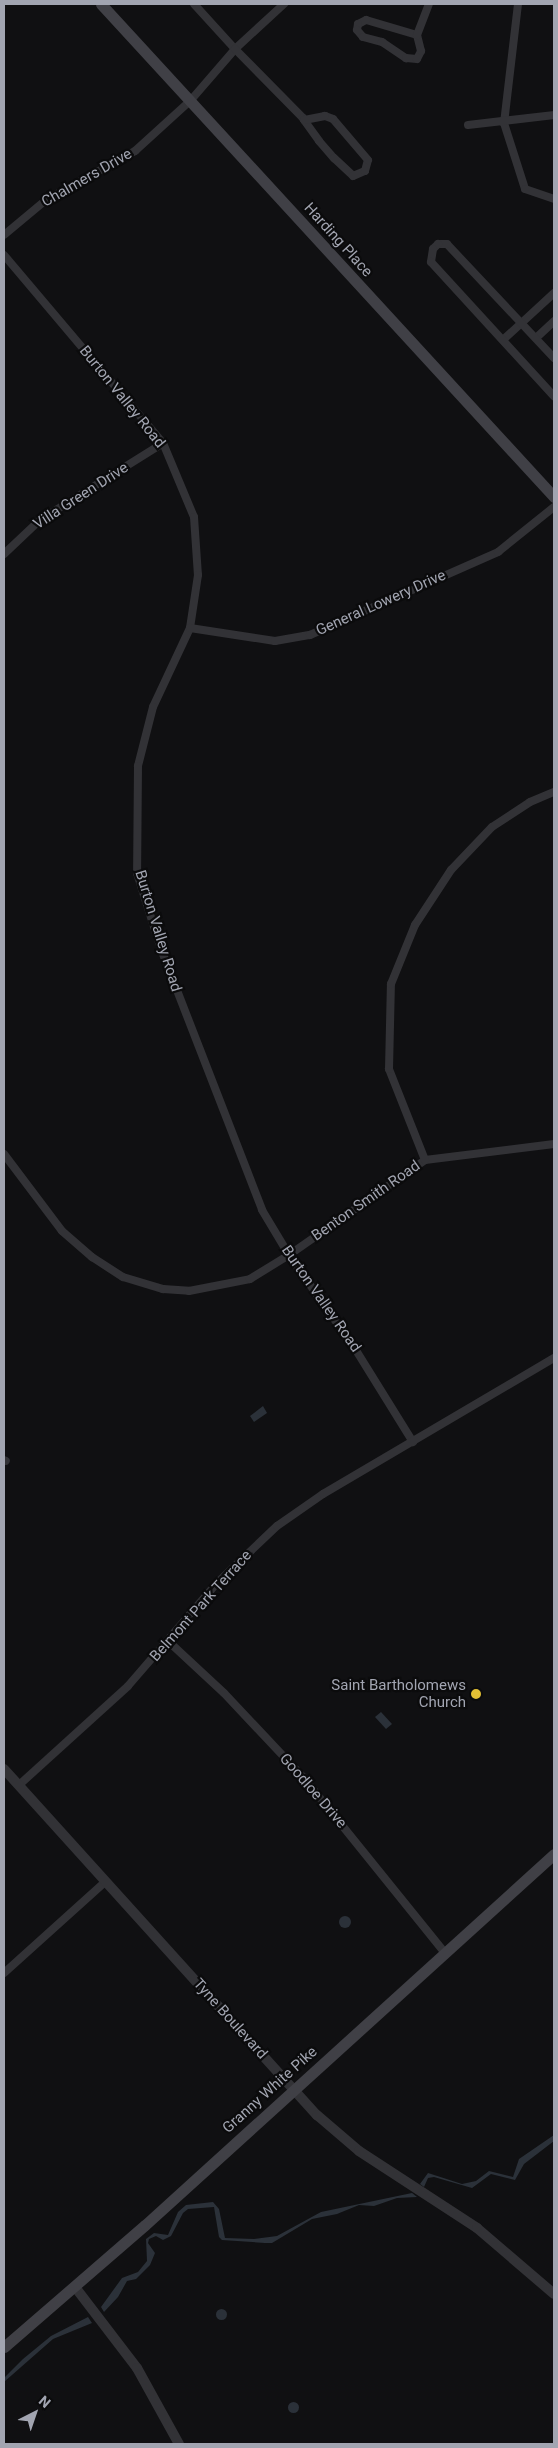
<!DOCTYPE html>
<html>
<head>
<meta charset="utf-8">
<style>
	body { margin:0 }
	#map { position:relative; width:558px; height:2448px; overflow:hidden; background:#101012; font-family:Roboto,sans-serif }
	div>[style] { position:absolute }
	.water>* { inset:0; background:#2b3139 }
	.round { border-radius:50% }
	.minor>* { height:8px; margin:-4px; padding:0 4px; transform-origin:4px; border-radius:4px; background:#323236 }
	.tertiary>* { height:10px; margin:-5px; padding:0 5px; transform-origin:5px; border-radius:5px; background:#323236 }
	.secondary>* { height:11px; margin:-5.5px; padding:0 5.5px; transform-origin:5.5px; border-radius:5.5px; background:#404046 }
	.dots>* { width:14px; height:14px; translate:-50% -50%; box-sizing:border-box; border:2px solid #0b0b0c; border-radius:50% }
	span { translate:-50% -50%; white-space:nowrap; text-align:center; line-height:1.15; -webkit-text-stroke:4.5px #0b0b0c; paint-order:stroke }
	.street-label { font-size:15px; color:#a2a5b1 }
	.poi-label { font-size:15px; color:#a2a5b1 }
	.right { translate:-100% -50%; text-align:right }
	.frame { position:absolute; inset:0; border:5px solid #a2a5b1; pointer-events:none }
	.north { position:absolute; left:10px; top:2388px; width:50px; height:50px; -webkit-text-stroke:4px #0b0b0c; paint-order:stroke; rotate:41deg; font-size:14px; font-weight:700; line-height:20px; text-align:center; color:#a2a5b1 }
	.north::after { content:''; display:block; margin:auto; width:18px; height:22px; background:#a2a5b1; clip-path:polygon(50% 0,100% 100%,50% 72%,0 100%) }
</style>
</head>
<body>
<div id="map">
	<div class="water">
		<i style="clip-path:polygon(263px 1406px,267px 1413px,254px 1422px,250px 1416px)"></i>
		<i style="clip-path:polygon(381px 1712px,392px 1724px,386px 1729px,375px 1717px)"></i>
		<i class="round" style="left:339px;top:1916px;width:12px;height:12px"></i>
		<i style="clip-path:polygon(554px 2135px,554px 2141px,524px 2164px,515px 2180px,491px 2174px,472px 2188px,434px 2177px,428px 2178px,424px 2187px,420px 2184px,428px 2173px,462px 2184px,476px 2181px,489px 2171px,513px 2177px,519px 2159px)"></i>
		<i style="clip-path:polygon(412px 2193px,417px 2197px,397px 2198px,374px 2206px,359px 2205px,337px 2214px,312px 2219px,272px 2243px,265px 2243px,222px 2240px,219px 2237px,214px 2207px,188px 2209px,183px 2213px,171px 2236px,163px 2240px,156px 2236px,149px 2239px,148px 2243px,155px 2253px,150px 2265px,136px 2279px,127px 2281px,118px 2297px,104px 2312px,101px 2307px,122px 2278px,138px 2272px,147px 2261px,146px 2239px,154px 2233px,168px 2235px,178px 2212px,186px 2205px,213px 2202px,219px 2209px,225px 2238px,254px 2239px,277px 2236px,321px 2212px)"></i>
		<i class="round" style="left:215.5px;top:2308.5px;width:11px;height:11px"></i>
		<i style="clip-path:polygon(88px 2317px,92px 2323px,53px 2339px,4px 2382px,4px 2378px,23px 2359px,51px 2336px)"></i>
		<i class="round" style="left:287.5px;top:2401.5px;width:11px;height:11px"></i>
	</div>
	<div class="minor">
		<i style="left:194px;top:4px;width:61px;rotate:47.7deg"></i>
		<i style="left:235px;top:49px;width:67px;rotate:-42.6deg"></i>
		<i style="left:518px;top:4px;width:120px;rotate:96.7deg"></i>
		<i style="left:504px;top:123px;width:69px;rotate:72.3deg"></i>
		<i style="left:525px;top:189px;width:31px;rotate:19deg"></i>
		<i style="left:417px;top:35px;width:53px;rotate:-163.6deg"></i>
		<i style="left:366px;top:20px;width:9px;rotate:153deg"></i>
		<i style="left:358px;top:24px;width:6px;rotate:99deg"></i>
		<i style="left:357px;top:30px;width:9px;rotate:49deg"></i>
		<i style="left:363px;top:37px;width:20px;rotate:15deg"></i>
		<i style="left:382px;top:42px;width:29px;rotate:34deg"></i>
		<i style="left:406px;top:58px;width:11px;rotate:5deg"></i>
		<i style="left:417px;top:59px;width:9px;rotate:-63deg"></i>
		<i style="left:421px;top:51px;width:16px;rotate:-104deg"></i>
		<i style="left:417px;top:35px;width:33px;rotate:-69deg"></i>
		<i style="left:468px;top:125px;width:87px;rotate:-6.6deg"></i>
		<i style="left:4px;top:235px;width:55px;rotate:-39.8deg"></i>
		<i style="left:46px;top:200px;width:102px;rotate:-28.8deg"></i>
		<i style="left:135px;top:151px;width:76px;rotate:-42.3deg"></i>
		<i style="left:191px;top:100px;width:67px;rotate:-49.2deg"></i>
		<i style="left:235px;top:49px;width:97px;rotate:45.4deg"></i>
		<i style="left:303px;top:118px;width:2px;rotate:63deg"></i>
		<i style="left:304px;top:120px;width:26px;rotate:54deg"></i>
		<i style="left:319px;top:141px;width:23px;rotate:49deg"></i>
		<i style="left:334px;top:158px;width:26px;rotate:43deg"></i>
		<i style="left:353px;top:176px;width:13px;rotate:-23deg"></i>
		<i style="left:365px;top:171px;width:11px;rotate:-75deg"></i>
		<i style="left:368px;top:160px;width:54px;rotate:-130.5deg"></i>
		<i style="left:333px;top:119px;width:9px;rotate:-159deg"></i>
		<i style="left:325px;top:116px;width:21px;rotate:169deg"></i>
		<i style="left:4px;top:255px;width:246px;rotate:49.8deg"></i>
		<i style="left:163px;top:443px;width:80px;rotate:67.3deg"></i>
		<i style="left:194px;top:517px;width:58px;rotate:86.1deg"></i>
		<i style="left:198px;top:575px;width:54px;rotate:98.6deg"></i>
		<i style="left:190px;top:628px;width:87px;rotate:115.1deg"></i>
		<i style="left:153px;top:707px;width:61px;rotate:104.3deg"></i>
		<i style="left:138px;top:766px;width:107px;rotate:90.5deg"></i>
		<i style="left:137px;top:873px;width:80px;rotate:72.5deg"></i>
		<i style="left:161px;top:949px;width:280px;rotate:68.8deg"></i>
		<i style="left:262px;top:1210px;width:52px;rotate:59deg"></i>
		<i style="left:289px;top:1255px;width:113px;rotate:54.8deg"></i>
		<i style="left:354px;top:1347px;width:112px;rotate:58.2deg"></i>
		<i style="left:536px;top:338px;width:25px;rotate:-43deg"></i>
		<i style="left:504px;top:339px;width:68px;rotate:-42.6deg"></i>
		<i style="left:554px;top:358px;width:156px;rotate:-133.2deg"></i>
		<i style="left:447px;top:244px;width:9px;rotate:180deg"></i>
		<i style="left:438px;top:244px;width:7px;rotate:135deg"></i>
		<i style="left:433px;top:249px;width:13px;rotate:99deg"></i>
		<i style="left:431px;top:262px;width:182px;rotate:47.5deg"></i>
		<i style="left:4px;top:554px;width:50px;rotate:-43.4deg"></i>
		<i style="left:40px;top:520px;width:145px;rotate:-32deg"></i>
		<i style="left:190px;top:628px;width:86px;rotate:8.7deg"></i>
		<i style="left:275px;top:641px;width:36px;rotate:-10deg"></i>
		<i style="left:310px;top:635px;width:206px;rotate:-23.8deg"></i>
		<i style="left:498px;top:552px;width:72px;rotate:-38.8deg"></i>
		<i style="left:4px;top:1154px;width:96px;rotate:53deg"></i>
		<i style="left:62px;top:1231px;width:40px;rotate:41deg"></i>
		<i style="left:92px;top:1257px;width:37px;rotate:33deg"></i>
		<i style="left:123px;top:1277px;width:42px;rotate:16.7deg"></i>
		<i style="left:163px;top:1289px;width:26px;rotate:4deg"></i>
		<i style="left:189px;top:1291px;width:62px;rotate:-11.1deg"></i>
		<i style="left:250px;top:1279px;width:46px;rotate:-31.6deg"></i>
		<i style="left:289px;top:1255px;width:166px;rotate:-34.9deg"></i>
		<i style="left:425px;top:1160px;width:130px;rotate:-7.1deg"></i>
		<i style="left:425px;top:1160px;width:98px;rotate:-111.6deg"></i>
		<i style="left:389px;top:1069px;width:85px;rotate:-88.7deg"></i>
		<i style="left:391px;top:984px;width:64px;rotate:-67.9deg"></i>
		<i style="left:415px;top:925px;width:66px;rotate:-56.8deg"></i>
		<i style="left:451px;top:870px;width:59px;rotate:-46.4deg"></i>
		<i style="left:492px;top:827px;width:45px;rotate:-33.3deg"></i>
		<i style="left:530px;top:802px;width:26px;rotate:-23deg"></i>
		<i style="left:4px;top:1460px;width:2px;rotate:27deg"></i>
		<i style="left:168px;top:1641px;width:76px;rotate:42.9deg"></i>
		<i style="left:224px;top:1693px;width:115px;rotate:46.8deg"></i>
		<i style="left:303px;top:1777px;width:226px;rotate:51.1deg"></i>
		<i style="left:19px;top:1785px;width:147px;rotate:-42.2deg"></i>
		<i style="left:128px;top:1686px;width:135px;rotate:-49.2deg"></i>
		<i style="left:216px;top:1584px;width:84px;rotate:-43.6deg"></i>
		<i style="left:277px;top:1526px;width:56px;rotate:-34.8deg"></i>
		<i style="left:323px;top:1494px;width:268px;rotate:-30.5deg"></i>
		<i style="left:4px;top:1973px;width:137px;rotate:-42deg"></i>
	</div>
	<div class="tertiary">
		<i style="left:4px;top:1769px;width:467px;rotate:47.9deg"></i>
		<i style="left:317px;top:2115px;width:55px;rotate:40.6deg"></i>
		<i style="left:359px;top:2151px;width:141px;rotate:33.1deg"></i>
		<i style="left:477px;top:2228px;width:101px;rotate:40.6deg"></i>
		<i style="left:75px;top:2287px;width:102px;rotate:52.6deg"></i>
		<i style="left:137px;top:2368px;width:87px;rotate:61.1deg"></i>
	</div>
	<div class="secondary">
		<i style="left:101px;top:4px;width:670px;rotate:47.42deg"></i>
		<i style="left:4px;top:2347px;width:186px;rotate:-40.9deg"></i>
		<i style="left:145px;top:2225px;width:552px;rotate:-42.21deg"></i>
	</div>
	<div class="dots">
		<i style="left:476px;top:1694px;background:#e4c035"></i>
	</div>
	<div class="street-label">
		<span style="left:87px;top:178px;rotate:-30deg">Chalmers Drive</span>
		<span style="left:338px;top:240px;rotate:48deg">Harding Place</span>
		<span style="left:122px;top:397px;rotate:51deg">Burton Valley Road</span>
		<span style="left:81px;top:496px;rotate:-33deg">Villa Green Drive</span>
		<span style="left:381px;top:603px;rotate:-24deg">General Lowery Drive</span>
		<span style="left:158px;top:931px;rotate:73deg">Burton Valley Road</span>
		<span style="left:366px;top:1201px;rotate:-35deg">Benton Smith Road</span>
		<span style="left:321px;top:1299px;rotate:55deg">Burton Valley Road</span>
		<span style="left:201px;top:1606px;rotate:-48deg">Belmont Park Terrace</span>
		<span style="left:313px;top:1791px;rotate:49deg">Goodloe Drive</span>
		<span style="left:230px;top:2019px;rotate:48deg">Tyne Boulevard</span>
		<span style="left:270px;top:2090px;rotate:-42deg">Granny White Pike</span>
	</div>
	<div class="poi-label">
		<span class="right" style="left:466px;top:1694px">Saint Bartholomews<br>Church</span>
	</div>
	<div class="frame"></div>
	<div class="north">N</div>
</div>
</body>
</html>
